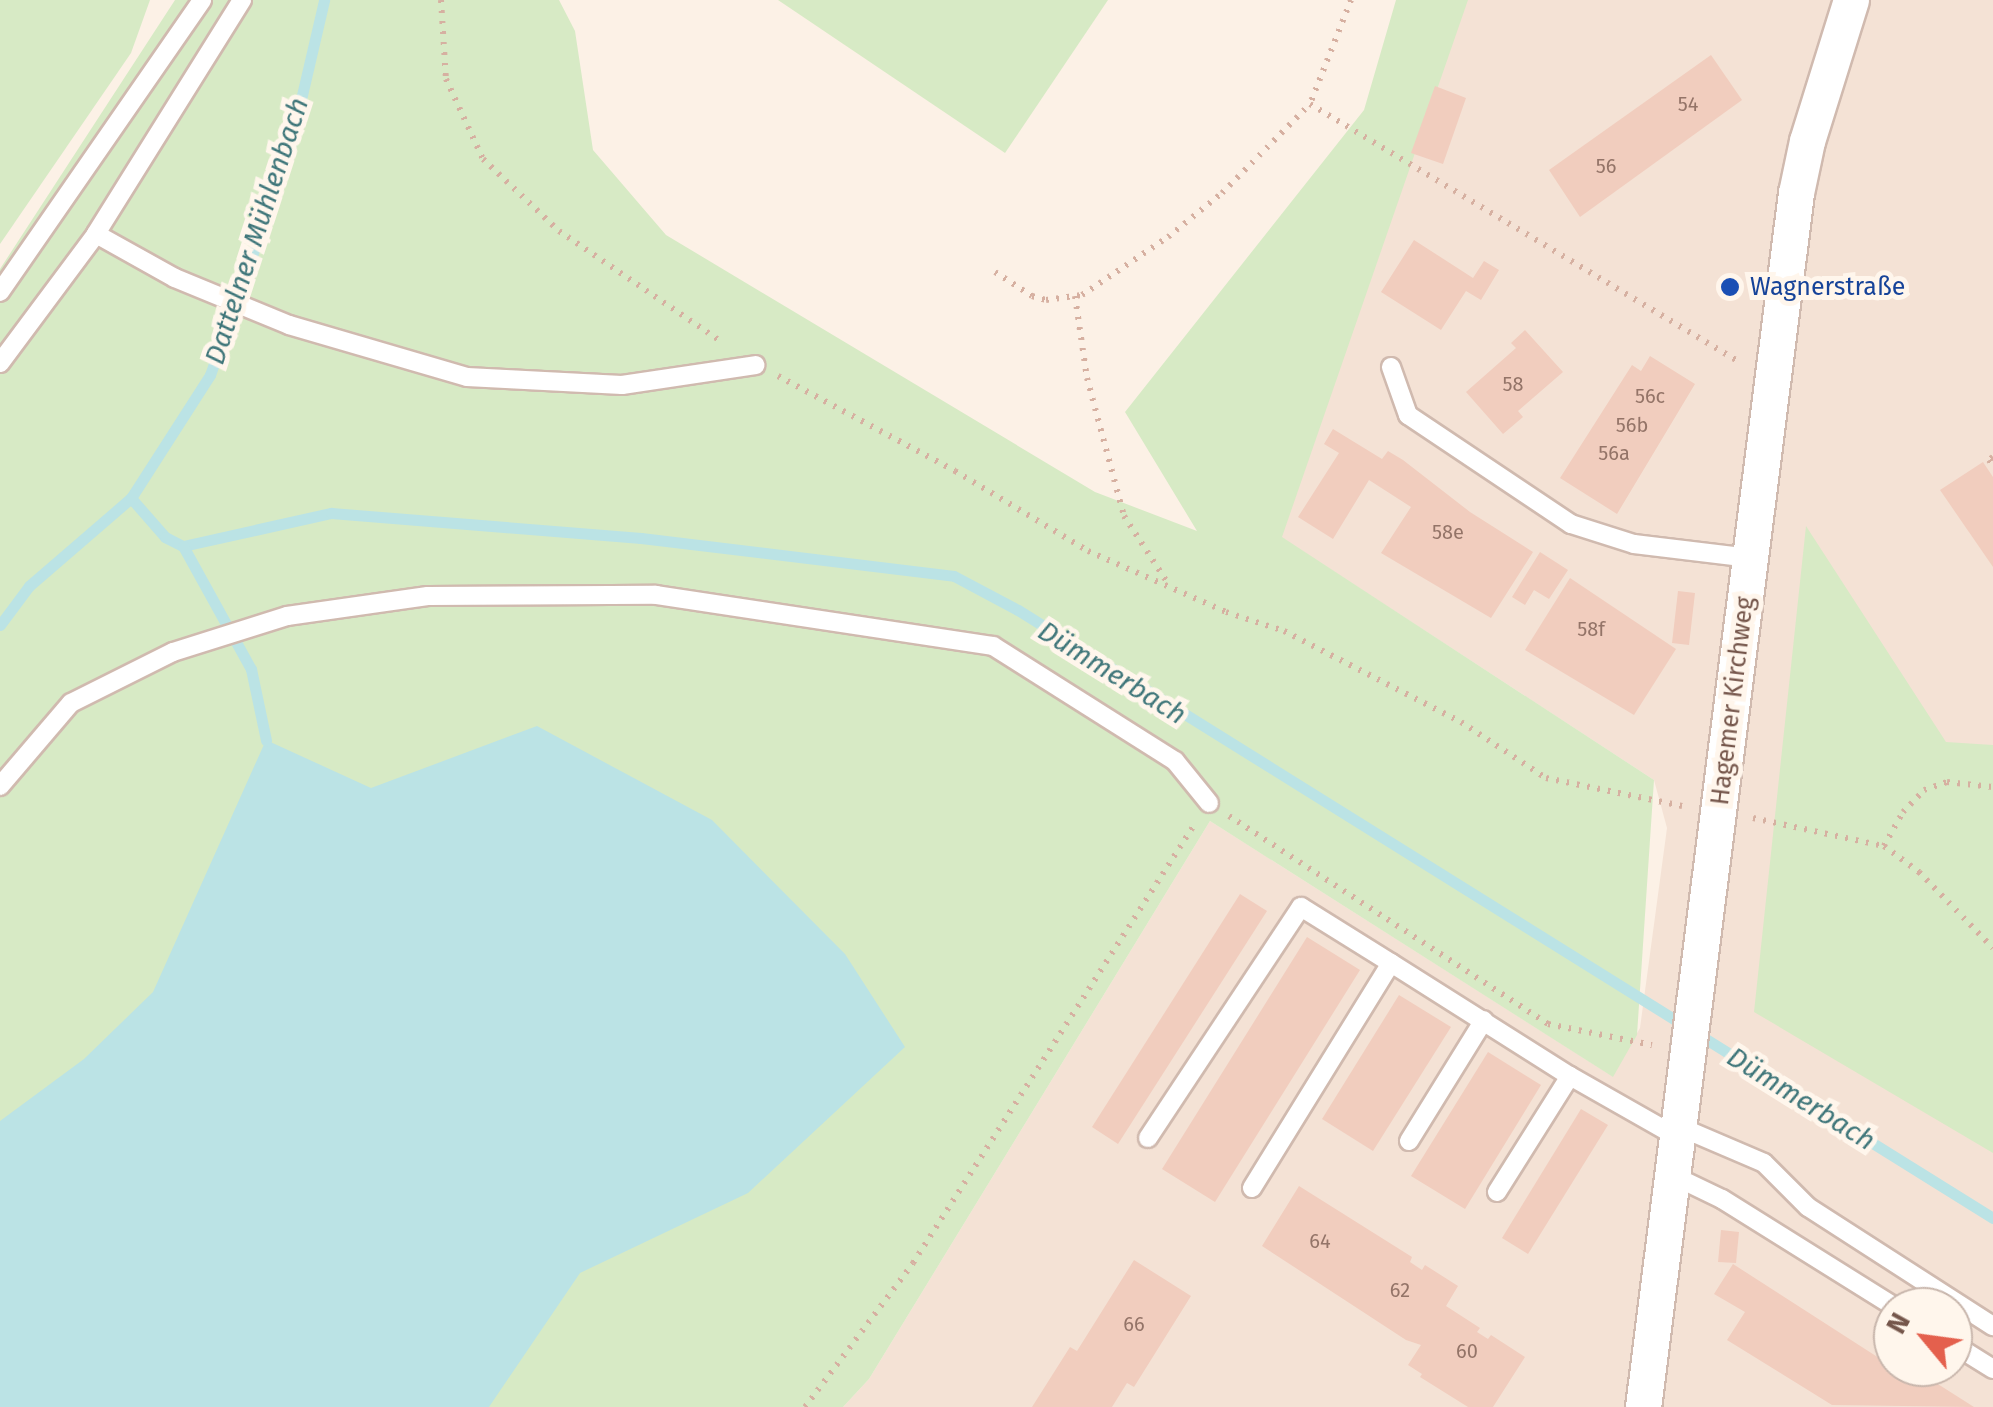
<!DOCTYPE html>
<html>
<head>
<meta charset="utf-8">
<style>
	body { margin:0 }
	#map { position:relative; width:1993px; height:1407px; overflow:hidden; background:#fcf1e6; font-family:"Fira Sans",sans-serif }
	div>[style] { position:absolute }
	.residential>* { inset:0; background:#f4e2d5 }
	.green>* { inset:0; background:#d7eac5 }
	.water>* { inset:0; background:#bbe3e5 }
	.stream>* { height:11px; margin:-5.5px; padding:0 5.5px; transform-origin:5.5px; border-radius:5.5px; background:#bbe3e5 }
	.building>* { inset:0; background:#f1cdbe }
	.path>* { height:6px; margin-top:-3px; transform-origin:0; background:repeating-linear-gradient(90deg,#d6b0a1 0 2.5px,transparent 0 10.5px) }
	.roads { filter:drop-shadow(2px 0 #d0baaf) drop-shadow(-2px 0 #d0baaf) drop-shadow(0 2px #d0baaf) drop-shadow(0 -2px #d0baaf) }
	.service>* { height:18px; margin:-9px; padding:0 9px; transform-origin:9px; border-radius:9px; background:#fff }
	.minor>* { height:35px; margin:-17.5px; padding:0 17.5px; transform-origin:17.5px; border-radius:17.5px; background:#fff }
	.dots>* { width:28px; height:28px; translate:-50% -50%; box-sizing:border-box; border:5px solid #fff6ec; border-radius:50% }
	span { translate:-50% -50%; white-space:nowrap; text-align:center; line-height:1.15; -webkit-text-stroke:10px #fff6ec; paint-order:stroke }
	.number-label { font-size:20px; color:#947468 }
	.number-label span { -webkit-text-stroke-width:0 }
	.transit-label { font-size:25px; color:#164399 }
	.left { translate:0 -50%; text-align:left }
	.street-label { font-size:25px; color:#75564b }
	.water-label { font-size:28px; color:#3f767a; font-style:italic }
	.north { position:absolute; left:1873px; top:1287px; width:100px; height:100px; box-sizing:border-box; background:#fff6ec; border:2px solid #c8b6ac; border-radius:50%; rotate:299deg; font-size:28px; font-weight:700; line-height:40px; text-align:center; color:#75564b }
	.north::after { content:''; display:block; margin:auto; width:35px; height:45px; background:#e4604d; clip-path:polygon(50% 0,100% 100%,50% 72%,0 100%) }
</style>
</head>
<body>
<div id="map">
	<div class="residential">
		<i style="clip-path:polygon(evenodd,1462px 0,1993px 0,1993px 1407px,843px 1407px,869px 1379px,1210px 821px,1612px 1076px,1640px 1028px,1667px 828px,1654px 780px,1281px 537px,1462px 0,1893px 1307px,1953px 1307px,1953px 1367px,1893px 1367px,1893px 1307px)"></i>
	</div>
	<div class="green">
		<i style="clip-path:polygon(0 0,150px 0,131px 53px,0 244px)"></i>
		<i style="clip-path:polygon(175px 0,559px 0,575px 31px,593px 150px,666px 235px,1095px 492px,1197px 531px,1125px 412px,1364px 110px,1396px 0,1468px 0,1282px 537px,1654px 780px,1637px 1035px,1613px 1077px,1210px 821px,869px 1379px,843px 1407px,0 1407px,0 269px)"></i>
		<i style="clip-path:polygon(778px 0,1108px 0,1005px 153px)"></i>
		<i style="clip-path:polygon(1806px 526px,1946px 742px,1993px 745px,1993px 1153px,1754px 1012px)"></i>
	</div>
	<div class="water">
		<i style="clip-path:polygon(537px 726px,712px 820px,845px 954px,905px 1047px,748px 1193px,580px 1273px,489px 1407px,0 1407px,0 1121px,84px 1059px,153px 992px,266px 740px,371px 788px)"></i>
	</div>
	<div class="stream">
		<i style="left:131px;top:498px;width:52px;rotate:48.9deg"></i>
		<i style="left:165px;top:537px;width:20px;rotate:27deg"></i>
		<i style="left:183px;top:546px;width:152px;rotate:-12.6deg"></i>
		<i style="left:331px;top:513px;width:311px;rotate:4.6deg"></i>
		<i style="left:641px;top:538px;width:315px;rotate:6.9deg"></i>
		<i style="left:954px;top:576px;width:72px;rotate:28deg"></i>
		<i style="left:1018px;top:610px;width:1149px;rotate:31.95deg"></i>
		<i style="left:183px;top:546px;width:141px;rotate:61.1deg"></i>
		<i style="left:251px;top:669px;width:73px;rotate:78.1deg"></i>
		<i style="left:0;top:625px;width:49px;rotate:-53.4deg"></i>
		<i style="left:29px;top:586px;width:135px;rotate:-40.8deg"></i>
		<i style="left:131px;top:498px;width:146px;rotate:-57.3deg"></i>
		<i style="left:210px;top:375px;width:238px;rotate:-70.6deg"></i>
		<i style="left:289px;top:151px;width:155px;rotate:-76.9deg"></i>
	</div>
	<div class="building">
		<i style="clip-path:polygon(1711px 55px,1742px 100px,1580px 217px,1549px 170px)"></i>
		<i style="clip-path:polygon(1435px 86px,1466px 98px,1443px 164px,1411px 153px)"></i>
		<i style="clip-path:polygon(1414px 240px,1473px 278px,1484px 261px,1499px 270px,1481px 300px,1466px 291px,1441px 330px,1381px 292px)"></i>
		<i style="clip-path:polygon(1525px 330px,1563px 372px,1518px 411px,1523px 417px,1503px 434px,1466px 392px,1516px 348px,1511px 343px)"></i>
		<i style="clip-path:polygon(1650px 356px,1695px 384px,1617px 514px,1560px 478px,1632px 365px,1641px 371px)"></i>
		<i style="clip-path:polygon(1333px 429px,1382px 459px,1388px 451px,1403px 460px,1470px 512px,1533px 552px,1491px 618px,1381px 553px,1411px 507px,1369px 480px,1333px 539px,1298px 517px,1339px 453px,1324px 444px)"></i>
		<i style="clip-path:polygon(1983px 462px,1993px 477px,1993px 567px,1940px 490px)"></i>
		<i style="clip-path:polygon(1540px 552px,1568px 570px,1549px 599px,1534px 590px,1525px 605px,1512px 597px)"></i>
		<i style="clip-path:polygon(1570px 578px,1676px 649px,1634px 715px,1525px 650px)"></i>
		<i style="clip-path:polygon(1678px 591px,1695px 593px,1689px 645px,1672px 643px)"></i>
		<i style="clip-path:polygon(1240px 894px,1267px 911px,1118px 1144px,1092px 1127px)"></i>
		<i style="clip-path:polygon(1307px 937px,1360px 970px,1215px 1202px,1162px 1169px)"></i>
		<i style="clip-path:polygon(1399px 995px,1451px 1027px,1373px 1151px,1322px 1119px)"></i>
		<i style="clip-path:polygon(1488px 1052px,1541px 1085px,1465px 1209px,1411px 1176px)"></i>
		<i style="clip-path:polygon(1581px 1109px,1608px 1125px,1528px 1254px,1502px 1238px)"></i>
		<i style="clip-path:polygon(1299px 1186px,1412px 1257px,1410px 1262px,1422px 1270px,1425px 1265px,1458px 1286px,1446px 1306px,1480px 1328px,1477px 1332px,1488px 1339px,1491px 1335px,1525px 1357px,1493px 1407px,1468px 1407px,1420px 1377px,1422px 1374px,1408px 1365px,1421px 1345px,1406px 1340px,1262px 1246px)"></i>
		<i style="clip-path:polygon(1721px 1230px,1739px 1232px,1736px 1263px,1718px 1262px)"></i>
		<i style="clip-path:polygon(1134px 1260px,1191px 1296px,1134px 1387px,1127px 1383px,1112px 1407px,1032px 1407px,1070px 1347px,1077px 1351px)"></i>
		<i style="clip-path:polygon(1733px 1264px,1893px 1367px,1911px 1367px,1974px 1407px,1832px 1405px,1727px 1340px,1745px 1312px,1714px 1294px)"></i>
	</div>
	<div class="path">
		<i style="left:441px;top:0;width:79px;rotate:86.4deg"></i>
		<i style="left:446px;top:79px;width:88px;rotate:65.2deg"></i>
		<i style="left:483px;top:159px;width:105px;rotate:43.5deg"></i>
		<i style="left:559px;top:231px;width:195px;rotate:34.3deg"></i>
		<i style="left:1351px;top:0;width:112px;rotate:111.5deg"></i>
		<i style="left:1310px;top:104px;width:503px;rotate:31deg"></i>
		<i style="left:995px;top:272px;width:44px;rotate:33deg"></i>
		<i style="left:1032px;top:296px;width:15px;rotate:16deg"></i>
		<i style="left:1046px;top:300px;width:36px;rotate:-8deg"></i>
		<i style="left:1082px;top:295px;width:104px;rotate:-34deg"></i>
		<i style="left:1168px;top:237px;width:70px;rotate:-39.2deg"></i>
		<i style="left:1222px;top:193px;width:125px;rotate:-45.3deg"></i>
		<i style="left:1075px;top:296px;width:83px;rotate:81.7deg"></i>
		<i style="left:1087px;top:378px;width:143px;rotate:75deg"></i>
		<i style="left:1124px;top:516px;width:82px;rotate:56.9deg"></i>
		<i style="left:778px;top:376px;width:201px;rotate:28.2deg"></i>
		<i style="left:955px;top:471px;width:155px;rotate:31deg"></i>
		<i style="left:1088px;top:551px;width:151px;rotate:23.8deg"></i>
		<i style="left:1226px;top:612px;width:61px;rotate:18.1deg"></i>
		<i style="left:1284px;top:631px;width:199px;rotate:27.2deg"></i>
		<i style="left:1461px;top:722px;width:102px;rotate:33.4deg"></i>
		<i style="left:1546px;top:778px;width:139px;rotate:11.6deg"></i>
		<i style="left:1993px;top:457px;width:5px;rotate:143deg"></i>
		<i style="left:1989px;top:460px;width:7px;rotate:56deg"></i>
		<i style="left:1229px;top:816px;width:381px;rotate:33.1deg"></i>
		<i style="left:1548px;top:1024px;width:106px;rotate:11.4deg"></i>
		<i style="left:1753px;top:818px;width:134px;rotate:12.1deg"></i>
		<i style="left:1884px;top:846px;width:44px;rotate:36.6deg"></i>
		<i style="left:1919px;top:872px;width:106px;rotate:45.8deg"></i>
		<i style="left:1884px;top:846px;width:39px;rotate:-61deg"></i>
		<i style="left:1903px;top:812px;width:30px;rotate:-46deg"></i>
		<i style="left:1924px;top:790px;width:24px;rotate:-19deg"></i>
		<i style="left:1947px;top:782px;width:46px;rotate:6.2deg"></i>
		<i style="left:805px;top:1407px;width:180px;rotate:-53.1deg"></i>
		<i style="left:913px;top:1263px;width:524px;rotate:-57.31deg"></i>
	</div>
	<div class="roads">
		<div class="service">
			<i style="left:242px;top:0;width:276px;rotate:122deg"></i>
			<i style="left:96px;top:234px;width:90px;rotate:29.1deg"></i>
			<i style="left:175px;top:278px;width:123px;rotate:22.4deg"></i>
			<i style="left:289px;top:325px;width:185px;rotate:16.3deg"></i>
			<i style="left:467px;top:377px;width:155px;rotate:3deg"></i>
			<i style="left:622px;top:385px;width:135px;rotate:-8.5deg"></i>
			<i style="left:0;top:292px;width:355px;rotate:-55.3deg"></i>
			<i style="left:0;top:363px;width:161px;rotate:-53.3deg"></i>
			<i style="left:1391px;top:367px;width:51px;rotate:70.5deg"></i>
			<i style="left:1408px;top:415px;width:196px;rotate:33.8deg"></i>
			<i style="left:1571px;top:524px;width:66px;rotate:17.6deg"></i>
			<i style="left:1634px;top:544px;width:117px;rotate:6.9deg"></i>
			<i style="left:0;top:786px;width:109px;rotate:-49.5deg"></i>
			<i style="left:71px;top:703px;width:114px;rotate:-26.6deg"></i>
			<i style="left:173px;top:652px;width:120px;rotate:-17.5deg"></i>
			<i style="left:287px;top:616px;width:142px;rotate:-8.1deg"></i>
			<i style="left:428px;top:596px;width:228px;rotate:-0.3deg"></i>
			<i style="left:656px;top:595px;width:341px;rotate:8.6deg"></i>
			<i style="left:993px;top:646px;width:215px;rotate:32.3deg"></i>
			<i style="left:1175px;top:761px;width:54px;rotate:51deg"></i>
			<i style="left:1680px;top:1127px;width:91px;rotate:23.2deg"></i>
			<i style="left:1764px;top:1163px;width:62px;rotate:45deg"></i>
			<i style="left:1808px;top:1207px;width:220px;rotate:32.8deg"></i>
			<i style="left:1148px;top:1138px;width:277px;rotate:-56.5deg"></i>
			<i style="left:1301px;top:907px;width:106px;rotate:31.9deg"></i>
			<i style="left:1409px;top:1141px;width:142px;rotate:-58.2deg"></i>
			<i style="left:1672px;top:1175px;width:55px;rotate:25.6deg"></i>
			<i style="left:1722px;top:1199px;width:204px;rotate:32deg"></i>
			<i style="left:1252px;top:1188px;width:264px;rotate:-58.3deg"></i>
			<i style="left:1391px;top:963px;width:212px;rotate:32.3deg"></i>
			<i style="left:1570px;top:1076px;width:125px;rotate:29.6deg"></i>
			<i style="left:1497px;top:1192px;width:137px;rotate:-57.8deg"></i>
			<i style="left:1953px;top:1344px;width:47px;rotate:32deg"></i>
		</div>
		<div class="minor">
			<i style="left:1643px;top:1407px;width:1224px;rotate:-82.82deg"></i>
			<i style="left:1796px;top:193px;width:53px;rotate:-78.1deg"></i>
			<i style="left:1807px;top:141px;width:148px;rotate:-72.7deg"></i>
		</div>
	</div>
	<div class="dots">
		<i style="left:1730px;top:287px;background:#1a4fb4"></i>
	</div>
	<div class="number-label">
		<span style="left:1688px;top:104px">54</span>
		<span style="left:1606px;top:166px">56</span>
		<span style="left:1513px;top:384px">58</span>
		<span style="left:1650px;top:396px">56c</span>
		<span style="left:1632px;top:425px">56b</span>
		<span style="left:1614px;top:453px">56a</span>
		<span style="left:1448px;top:532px">58e</span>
		<span style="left:1591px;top:629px">58f</span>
		<span style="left:1320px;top:1241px">64</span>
		<span style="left:1400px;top:1290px">62</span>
		<span style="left:1134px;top:1324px">66</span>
		<span style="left:1467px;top:1351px">60</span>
	</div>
	<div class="transit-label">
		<span class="left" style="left:1750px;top:287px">Wagnerstraße</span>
	</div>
	<div class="street-label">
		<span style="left:1733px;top:701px;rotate:-83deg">Hagemer Kirchweg</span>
	</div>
	<div class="water-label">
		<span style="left:257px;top:231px;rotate:-72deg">Dattelner Mühlenbach</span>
		<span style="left:1112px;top:673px;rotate:32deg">Dümmerbach</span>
		<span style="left:1801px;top:1099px;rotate:32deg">Dümmerbach</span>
	</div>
	<div class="north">N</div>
</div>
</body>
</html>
